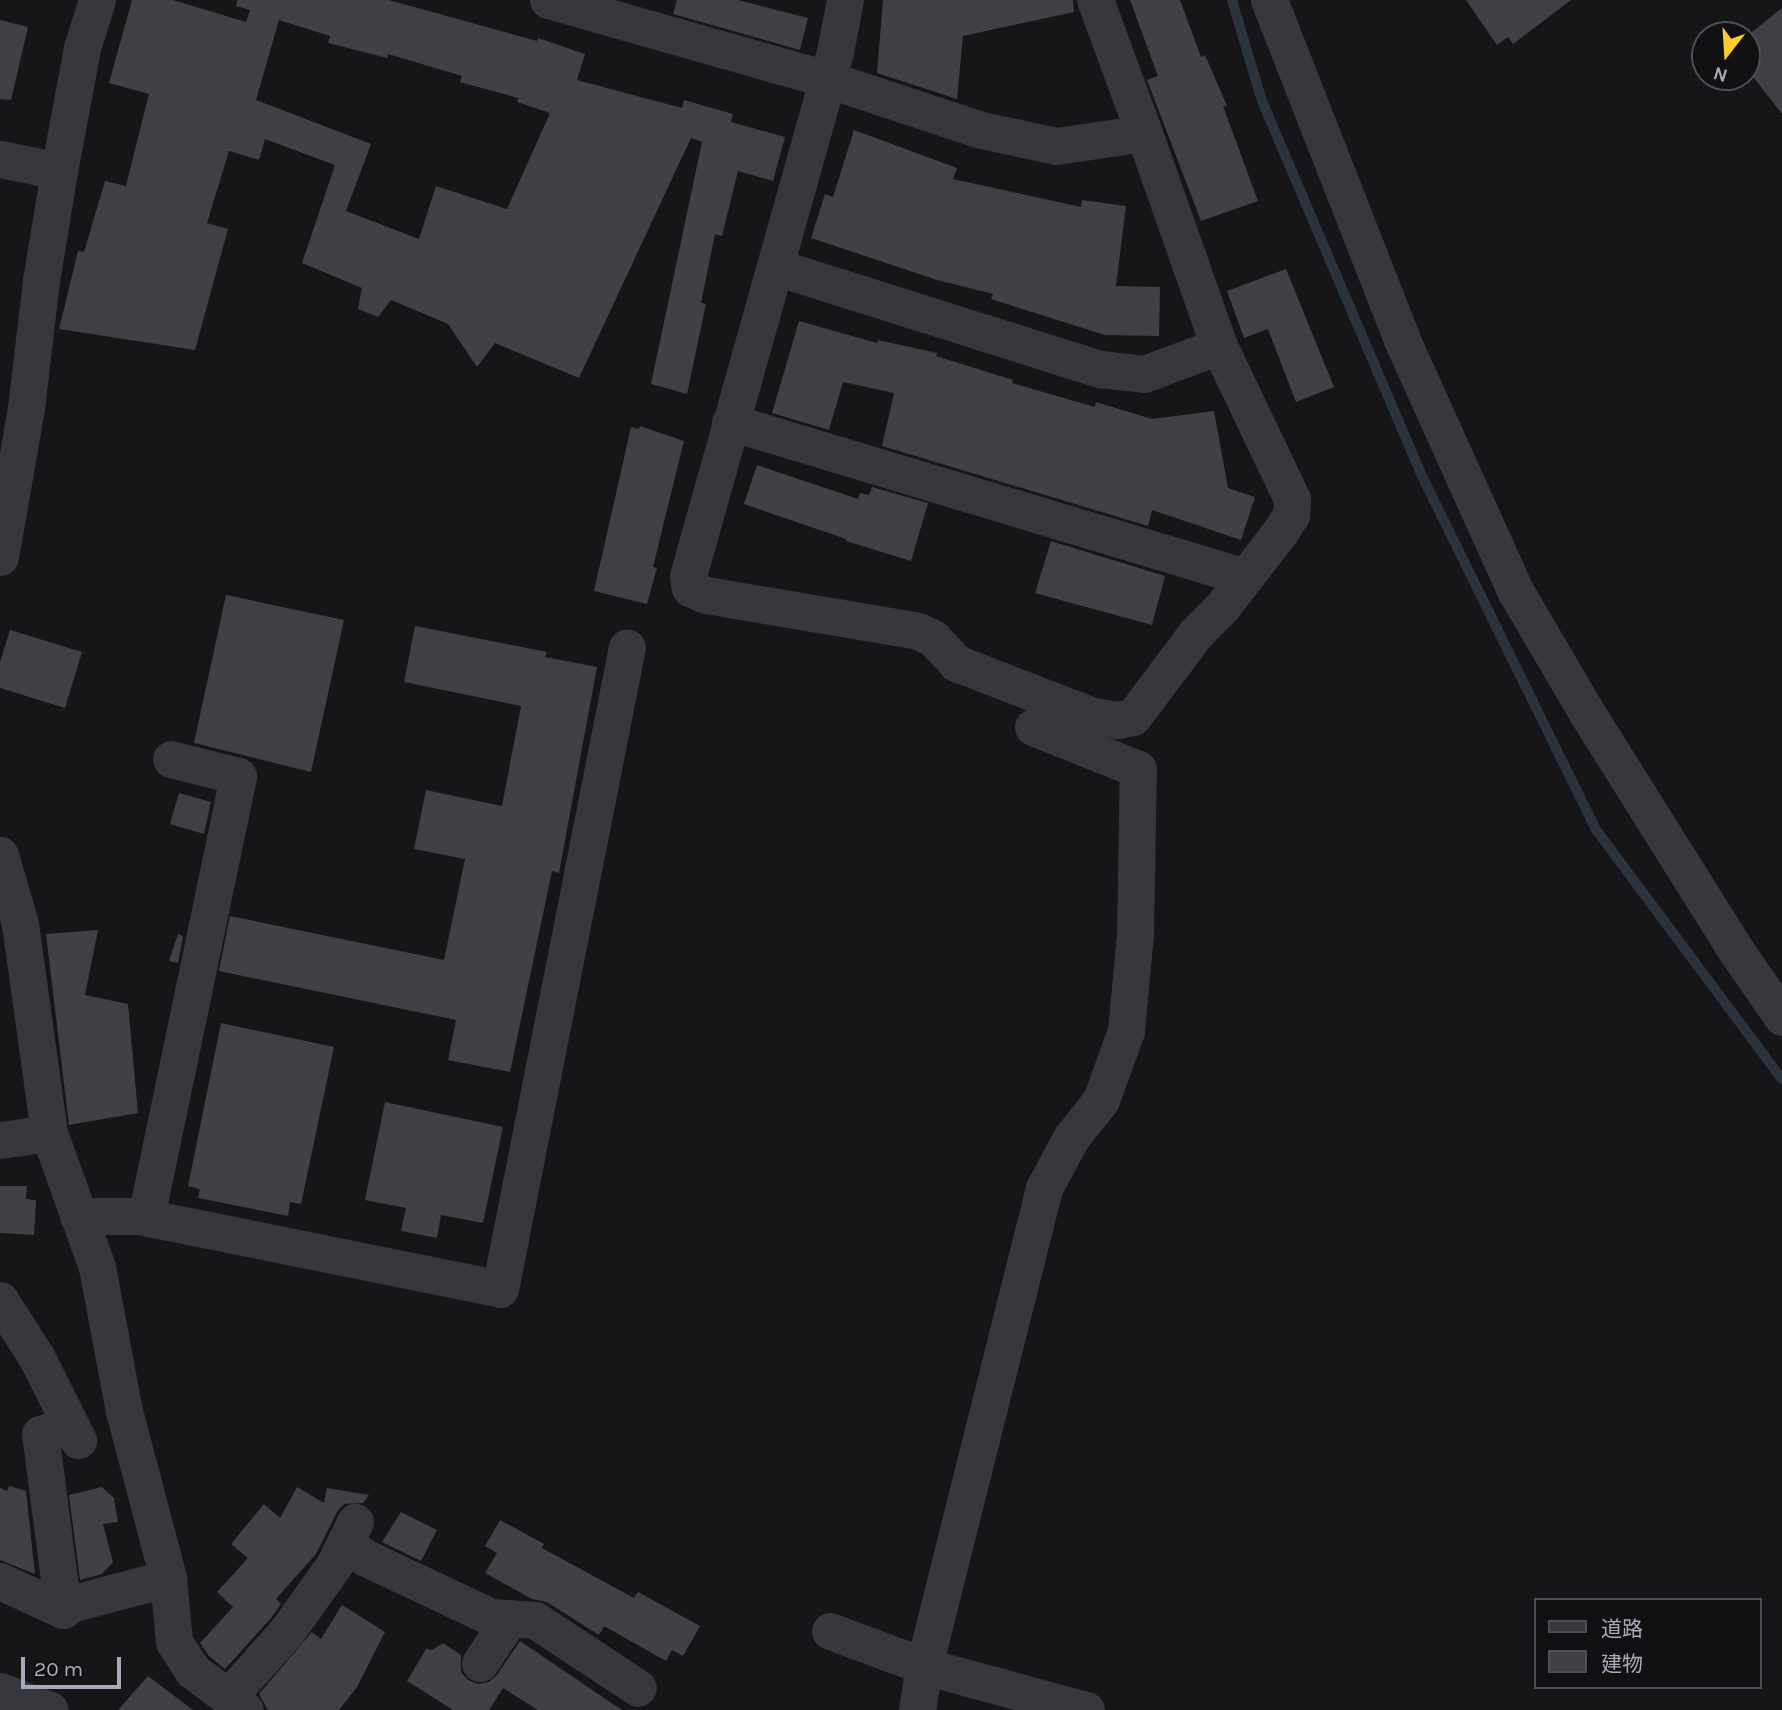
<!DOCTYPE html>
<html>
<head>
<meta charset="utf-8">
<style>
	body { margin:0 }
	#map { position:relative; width:1782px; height:1710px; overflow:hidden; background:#161618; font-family:Karla,"Noto Sans JP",sans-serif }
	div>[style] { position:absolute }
	.stream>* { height:10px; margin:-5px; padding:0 5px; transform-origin:5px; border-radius:5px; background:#2b333d }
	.building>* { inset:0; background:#404045 }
	.minor>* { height:37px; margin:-18.5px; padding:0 18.5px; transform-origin:18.5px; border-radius:18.5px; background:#37373e }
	span { translate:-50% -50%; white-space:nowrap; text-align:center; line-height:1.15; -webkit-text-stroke:5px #111113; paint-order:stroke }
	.legend { position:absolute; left:1534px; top:1598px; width:228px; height:91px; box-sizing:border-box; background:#111113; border:2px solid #4d4f55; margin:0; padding:9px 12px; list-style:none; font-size:21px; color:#a7abb9 }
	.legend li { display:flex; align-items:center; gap:14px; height:35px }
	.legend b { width:35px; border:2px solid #4d4f55 }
	.north { position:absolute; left:1691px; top:21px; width:70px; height:70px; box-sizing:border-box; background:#111113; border:2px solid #4d4f55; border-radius:50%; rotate:197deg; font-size:19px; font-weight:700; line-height:28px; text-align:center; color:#a7abb9 }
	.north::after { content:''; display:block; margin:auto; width:24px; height:32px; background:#fdcb2a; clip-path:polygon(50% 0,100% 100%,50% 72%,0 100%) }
	.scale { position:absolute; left:21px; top:1657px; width:100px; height:32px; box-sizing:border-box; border:4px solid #a7abb9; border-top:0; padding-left:9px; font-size:21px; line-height:24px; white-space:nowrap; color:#a7abb9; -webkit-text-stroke:5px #111113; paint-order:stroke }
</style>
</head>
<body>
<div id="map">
	<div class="stream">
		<i style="left:1232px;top:0;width:105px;rotate:73.5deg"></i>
		<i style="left:1262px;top:101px;width:405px;rotate:66.9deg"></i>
		<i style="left:1421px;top:474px;width:398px;rotate:63.8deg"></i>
		<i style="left:1597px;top:831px;width:309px;rotate:53.3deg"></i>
	</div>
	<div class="building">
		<i style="clip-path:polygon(evenodd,132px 0,173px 0,246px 22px,250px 10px,236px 6px,237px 0,389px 0,537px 41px,538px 38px,585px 54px,577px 80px,682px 108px,684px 100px,733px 114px,731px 122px,785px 137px,773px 181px,738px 171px,722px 236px,715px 234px,701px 303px,706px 304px,687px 394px,651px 384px,702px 142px,691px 138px,579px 378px,495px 343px,477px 367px,448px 324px,391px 300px,378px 317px,358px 309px,362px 288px,302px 263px,335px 165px,265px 139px,259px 160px,229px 151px,207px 223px,228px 229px,195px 350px,59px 329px,78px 251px,84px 252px,105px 181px,126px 186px,149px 94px,109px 83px,132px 0,279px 20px,330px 36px,328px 43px,387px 58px,388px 54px,462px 76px,460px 82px,518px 98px,517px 102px,550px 113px,507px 209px,436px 186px,419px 239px,346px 211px,371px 144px,256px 100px,279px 20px)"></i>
		<i style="clip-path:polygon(677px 0,738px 0,808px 18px,800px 50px,673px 14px)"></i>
		<i style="clip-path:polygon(883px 0,1073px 0,1074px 12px,963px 36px,957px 99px,877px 73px)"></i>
		<i style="clip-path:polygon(1130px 0,1180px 0,1201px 57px,1205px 55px,1227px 106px,1223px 106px,1258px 201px,1201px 221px,1147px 80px,1158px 76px)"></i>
		<i style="clip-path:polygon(1466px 0,1571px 0,1513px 44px,1508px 37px,1497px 45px)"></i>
		<i style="clip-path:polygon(1782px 8px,1782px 114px,1747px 69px,1747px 36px)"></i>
		<i style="clip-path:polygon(0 20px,28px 27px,11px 100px,0 99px)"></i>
		<i style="clip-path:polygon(854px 130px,957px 168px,953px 179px,1081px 207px,1082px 200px,1126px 206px,1116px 286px,1160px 287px,1159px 336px,1105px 335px,991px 299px,993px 294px,937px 280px,811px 238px,825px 194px,833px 197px)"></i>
		<i style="clip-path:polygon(1286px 269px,1334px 387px,1296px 402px,1268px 329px,1244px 338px,1227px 291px)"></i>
		<i style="clip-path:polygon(799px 321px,877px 343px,878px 340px,937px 353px,936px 356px,1013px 380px,1012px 383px,1095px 407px,1096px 402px,1152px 419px,1214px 411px,1228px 488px,1255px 497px,1241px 540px,1152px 510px,1148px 526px,882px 446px,894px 393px,843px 382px,829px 430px,772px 413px)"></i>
		<i style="clip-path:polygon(640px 426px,684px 441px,653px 567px,657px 568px,647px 604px,594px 591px,631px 427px,639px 429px)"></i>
		<i style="clip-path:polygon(757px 465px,858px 499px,860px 493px,869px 495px,872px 487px,928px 503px,911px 561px,846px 541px,846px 539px,744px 504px)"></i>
		<i style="clip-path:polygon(1051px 541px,1165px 576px,1152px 625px,1035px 593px)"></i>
		<i style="clip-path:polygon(226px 595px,344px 620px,311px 772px,194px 743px)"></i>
		<i style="clip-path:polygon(415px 626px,547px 652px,545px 657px,597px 667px,559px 873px,552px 871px,510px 1072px,448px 1060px,456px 1020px,219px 971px,230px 916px,444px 960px,465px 859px,414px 849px,426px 790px,502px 806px,521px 706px,404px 682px)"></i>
		<i style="clip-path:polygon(10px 630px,82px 652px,65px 708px,0 688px,0 662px)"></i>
		<i style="clip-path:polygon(179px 793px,211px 802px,204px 834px,170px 824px)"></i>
		<i style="clip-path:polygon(98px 930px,85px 995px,128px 1004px,138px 1113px,69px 1125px,46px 934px)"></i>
		<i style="clip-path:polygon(178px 934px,183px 936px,178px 963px,169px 961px)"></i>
		<i style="clip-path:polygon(221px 1023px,334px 1047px,301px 1204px,290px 1202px,288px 1216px,198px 1198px,200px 1189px,188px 1186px)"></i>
		<i style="clip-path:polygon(385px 1102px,503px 1127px,483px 1223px,441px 1215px,437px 1238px,401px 1231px,406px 1208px,365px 1200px)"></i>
		<i style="clip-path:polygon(0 1186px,27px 1186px,26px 1199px,36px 1200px,34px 1235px,0 1233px)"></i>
		<i style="clip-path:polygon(9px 1486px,26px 1491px,35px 1574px,0 1560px,0 1488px,7px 1491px)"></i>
		<i style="clip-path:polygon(102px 1487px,114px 1498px,118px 1522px,103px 1524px,113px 1562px,102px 1574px,80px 1580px,69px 1495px)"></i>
		<i style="clip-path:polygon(297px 1487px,324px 1503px,327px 1488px,369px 1495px,363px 1503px,344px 1504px,337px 1512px,316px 1554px,276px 1599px,281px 1604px,271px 1618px,225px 1669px,209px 1656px,200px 1643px,233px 1607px,217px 1592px,248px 1558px,231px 1544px,264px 1504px,280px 1518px)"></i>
		<i style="clip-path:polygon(401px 1512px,437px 1530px,421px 1561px,382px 1542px)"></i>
		<i style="clip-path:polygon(500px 1520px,544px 1544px,542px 1548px,634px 1598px,638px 1592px,700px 1626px,683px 1656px,672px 1650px,666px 1661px,604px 1626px,599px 1635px,547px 1602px,532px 1599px,485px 1573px,497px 1553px,485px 1546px)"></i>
		<i style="clip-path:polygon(342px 1605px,385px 1632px,357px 1687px,339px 1710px,268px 1710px,259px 1694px,312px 1632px,321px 1639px)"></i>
		<i style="clip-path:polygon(520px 1641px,582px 1683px,622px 1710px,538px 1710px,503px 1688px,489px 1710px,453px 1710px,407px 1681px,426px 1649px,432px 1650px,443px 1643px,461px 1655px,461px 1672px,468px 1680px,478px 1684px,489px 1682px,497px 1675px)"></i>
		<i style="clip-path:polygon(148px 1676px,193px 1710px,118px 1710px)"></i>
	</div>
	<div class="minor">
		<i style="left:548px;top:0;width:290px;rotate:15.8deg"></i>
		<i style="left:827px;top:79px;width:162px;rotate:18.3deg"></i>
		<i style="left:981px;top:130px;width:78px;rotate:11.9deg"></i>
		<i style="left:1057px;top:146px;width:88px;rotate:-8.5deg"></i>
		<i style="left:1144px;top:133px;width:142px;rotate:-110.2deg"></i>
		<i style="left:845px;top:0;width:53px;rotate:100.9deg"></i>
		<i style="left:835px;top:52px;width:544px;rotate:105.67deg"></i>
		<i style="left:688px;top:576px;width:12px;rotate:81deg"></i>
		<i style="left:690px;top:588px;width:17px;rotate:24deg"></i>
		<i style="left:706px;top:595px;width:215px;rotate:9.6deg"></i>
		<i style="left:918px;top:631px;width:17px;rotate:25deg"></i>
		<i style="left:933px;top:638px;width:34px;rotate:47deg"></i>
		<i style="left:956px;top:663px;width:147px;rotate:21.1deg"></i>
		<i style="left:1093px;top:716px;width:24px;rotate:9deg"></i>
		<i style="left:1117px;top:720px;width:16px;rotate:-11deg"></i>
		<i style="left:1133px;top:717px;width:105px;rotate:-53.1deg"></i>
		<i style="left:1196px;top:633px;width:37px;rotate:-45deg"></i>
		<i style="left:1222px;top:607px;width:95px;rotate:-52.3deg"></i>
		<i style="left:1280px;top:532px;width:20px;rotate:-57deg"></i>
		<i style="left:1291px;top:515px;width:16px;rotate:-86deg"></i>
		<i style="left:1292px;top:499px;width:170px;rotate:-115.5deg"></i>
		<i style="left:1219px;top:346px;width:226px;rotate:-109.4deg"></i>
		<i style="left:1269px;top:0;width:365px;rotate:68.6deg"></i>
		<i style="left:1402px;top:340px;width:277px;rotate:65.7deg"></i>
		<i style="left:1516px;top:592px;width:140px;rotate:59.6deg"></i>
		<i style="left:1587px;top:713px;width:282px;rotate:57.9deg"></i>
		<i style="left:1737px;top:952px;width:79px;rotate:55.3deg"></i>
		<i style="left:0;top:159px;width:60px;rotate:11.5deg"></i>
		<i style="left:59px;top:171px;width:125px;rotate:-79.4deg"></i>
		<i style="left:82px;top:48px;width:50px;rotate:-72.6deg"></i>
		<i style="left:776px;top:267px;width:340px;rotate:17.5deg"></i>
		<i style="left:1100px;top:369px;width:44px;rotate:6.5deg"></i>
		<i style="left:1144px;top:374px;width:80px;rotate:-20.5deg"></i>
		<i style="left:730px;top:422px;width:538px;rotate:16.75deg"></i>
		<i style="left:0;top:557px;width:151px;rotate:-80.1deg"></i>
		<i style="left:26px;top:408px;width:128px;rotate:-83.3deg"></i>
		<i style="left:41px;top:281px;width:111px;rotate:-80.7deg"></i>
		<i style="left:0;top:855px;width:72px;rotate:73.8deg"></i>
		<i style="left:20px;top:924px;width:211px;rotate:82.1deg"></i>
		<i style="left:49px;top:1133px;width:142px;rotate:70.3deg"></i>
		<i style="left:97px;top:1267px;width:147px;rotate:79.4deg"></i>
		<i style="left:124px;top:1411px;width:173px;rotate:75.2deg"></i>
		<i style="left:168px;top:1578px;width:64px;rotate:84.6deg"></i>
		<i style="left:174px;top:1642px;width:35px;rotate:57deg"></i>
		<i style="left:193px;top:1671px;width:65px;rotate:36.9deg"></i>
		<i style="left:0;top:1140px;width:49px;rotate:-8.1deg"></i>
		<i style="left:78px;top:1216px;width:61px"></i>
		<i style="left:139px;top:1216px;width:368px;rotate:11.4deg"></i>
		<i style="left:500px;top:1289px;width:654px;rotate:-78.81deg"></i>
		<i style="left:146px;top:1217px;width:450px;rotate:-78.2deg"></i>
		<i style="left:238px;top:776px;width:69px;rotate:-165.8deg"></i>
		<i style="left:0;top:1300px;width:69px;rotate:57.5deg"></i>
		<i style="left:37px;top:1358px;width:92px;rotate:63.4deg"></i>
		<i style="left:345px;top:1542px;width:24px;rotate:38deg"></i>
		<i style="left:364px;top:1557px;width:140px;rotate:25.3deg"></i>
		<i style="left:491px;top:1617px;width:44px;rotate:3.9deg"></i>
		<i style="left:535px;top:1620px;width:123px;rotate:33.4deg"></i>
		<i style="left:0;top:1581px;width:69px;rotate:24.7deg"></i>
		<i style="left:63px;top:1610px;width:177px;rotate:-97.4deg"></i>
		<i style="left:40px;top:1434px;width:31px;rotate:-17deg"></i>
		<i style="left:63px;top:1610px;width:9px;rotate:-41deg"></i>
		<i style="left:70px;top:1604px;width:101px;rotate:-14.9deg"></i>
		<i style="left:830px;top:1631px;width:100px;rotate:20.4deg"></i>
		<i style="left:924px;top:1666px;width:168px;rotate:15.2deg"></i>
		<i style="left:480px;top:1663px;width:54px;rotate:-56.3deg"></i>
		<i style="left:0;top:1691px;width:53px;rotate:20.8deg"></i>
		<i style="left:228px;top:1697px;width:89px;rotate:-48.2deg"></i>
		<i style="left:287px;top:1631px;width:81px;rotate:-54.5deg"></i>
		<i style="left:334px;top:1565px;width:48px;rotate:-64deg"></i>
		<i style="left:917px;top:1710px;width:45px;rotate:-81deg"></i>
		<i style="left:924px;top:1666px;width:493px;rotate:-75.9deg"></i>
		<i style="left:1044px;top:1188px;width:57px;rotate:-61.6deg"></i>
		<i style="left:1071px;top:1138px;width:48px;rotate:-51.7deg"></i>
		<i style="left:1101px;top:1100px;width:73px;rotate:-70.1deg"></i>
		<i style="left:1126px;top:1031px;width:97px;rotate:-84.7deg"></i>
		<i style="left:1135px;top:934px;width:165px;rotate:-89deg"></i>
		<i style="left:1138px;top:769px;width:113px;rotate:-158.2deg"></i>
	</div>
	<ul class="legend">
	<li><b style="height:9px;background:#37373e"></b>道路</li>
	<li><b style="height:19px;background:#404045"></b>建物</li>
	</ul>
	<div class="north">N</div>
	<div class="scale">20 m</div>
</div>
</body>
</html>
